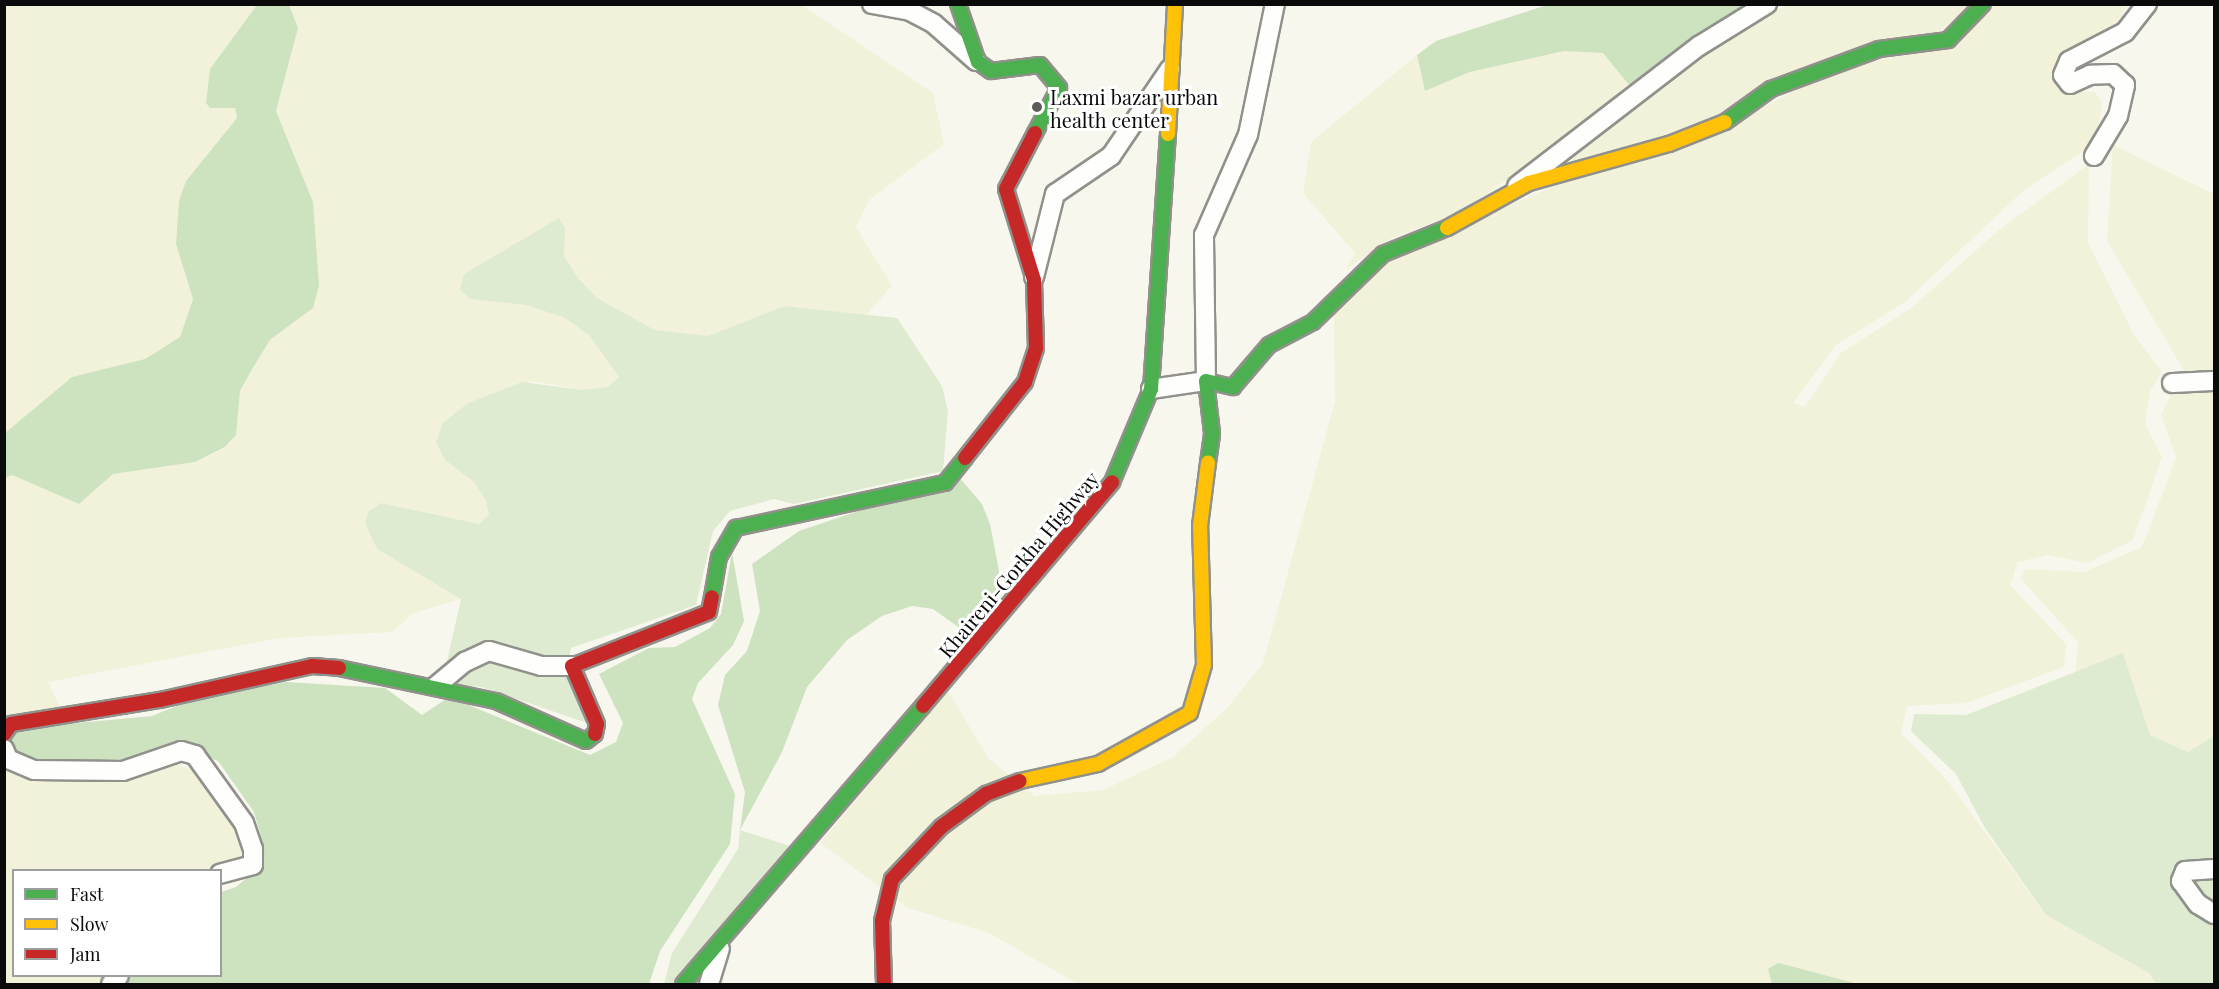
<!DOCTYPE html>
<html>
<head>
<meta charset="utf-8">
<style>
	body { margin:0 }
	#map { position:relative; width:2219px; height:989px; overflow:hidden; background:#f8f7ed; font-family:"Playfair Display",serif }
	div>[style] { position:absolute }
	.farmland>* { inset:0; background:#f2f2db }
	.green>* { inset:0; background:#deebd0 }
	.forest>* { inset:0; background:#cde2bf }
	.roads { filter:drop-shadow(2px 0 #91918c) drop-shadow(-2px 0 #91918c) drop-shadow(0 2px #91918c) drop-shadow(0 -2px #91918c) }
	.street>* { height:18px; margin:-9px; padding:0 9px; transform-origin:9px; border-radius:9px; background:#fefefc }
	.fast>* { height:14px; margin:-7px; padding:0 7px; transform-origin:7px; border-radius:7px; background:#4caf50 }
	.slow>* { height:14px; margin:-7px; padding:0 7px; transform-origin:7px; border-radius:7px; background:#ffc107 }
	.jam>* { height:14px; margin:-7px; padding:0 7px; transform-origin:7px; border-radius:7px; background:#c62828 }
	.dots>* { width:16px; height:16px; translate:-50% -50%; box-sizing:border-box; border:3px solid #fff; border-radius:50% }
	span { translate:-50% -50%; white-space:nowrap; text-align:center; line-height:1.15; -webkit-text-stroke:6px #fff; paint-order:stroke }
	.poi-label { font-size:20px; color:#0a0a0a }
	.left { translate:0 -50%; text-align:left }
	.street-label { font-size:20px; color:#0a0a0a }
	.frame { position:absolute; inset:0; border:6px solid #0a0a0a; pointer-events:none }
	.legend { position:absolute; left:12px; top:869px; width:210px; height:108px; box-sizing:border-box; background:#fff; border:2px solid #9d9d9d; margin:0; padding:8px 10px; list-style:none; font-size:18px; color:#0a0a0a }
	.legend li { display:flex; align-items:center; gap:12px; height:30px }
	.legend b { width:30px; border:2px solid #9d9d9d }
</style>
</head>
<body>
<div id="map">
	<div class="farmland">
		<i style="clip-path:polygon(5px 5px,257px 5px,210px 69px,210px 108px,235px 107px,237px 118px,186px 181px,176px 244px,193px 299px,180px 337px,145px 359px,72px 377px,5px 433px)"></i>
		<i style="clip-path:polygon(289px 5px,802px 5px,933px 93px,944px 144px,869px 200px,856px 227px,892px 286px,866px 315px,784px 306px,708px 336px,655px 330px,597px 298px,578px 278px,564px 256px,563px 233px,470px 299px,526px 305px,565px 318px,590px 336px,620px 377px,608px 387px,582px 390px,530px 381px,468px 403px,445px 460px,474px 482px,486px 501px,489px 514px,478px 524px,381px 503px,377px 549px,461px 599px,414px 613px,392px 632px,280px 638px,48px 682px,64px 715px,5px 717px,5px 478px,12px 475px,79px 504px,113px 474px,195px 462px,225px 448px,236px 435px,240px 391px,251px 371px,270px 340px,313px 308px,313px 202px,276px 111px,298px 28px)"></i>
		<i style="clip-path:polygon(1788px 5px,1971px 5px,1938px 33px,1591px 162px,1554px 159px,1742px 24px)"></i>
		<i style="clip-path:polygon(1991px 5px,2128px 5px,2119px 20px,2067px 56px,2055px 74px,2060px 91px,2095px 92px,2102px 102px,2099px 125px,2082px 152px,2023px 191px,1905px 302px,1836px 345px,1793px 403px,1805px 407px,1841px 353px,1911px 308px,1999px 230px,2089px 164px,2088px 243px,2134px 335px,2162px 372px,2150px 391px,2145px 424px,2162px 457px,2133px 540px,2087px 563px,2048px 555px,2018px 562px,2010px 585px,2066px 644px,2064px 667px,1966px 703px,1907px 706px,1901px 733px,1946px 779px,2046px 915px,2149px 973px,2156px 984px,1858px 984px,1778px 963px,1772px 984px,1078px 984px,989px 933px,908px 908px,820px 843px,948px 691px,988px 758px,1035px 796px,1103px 790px,1173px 757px,1228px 707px,1263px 663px,1335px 401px,1334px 309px,1389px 259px,1547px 189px,1735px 122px,1832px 71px,1953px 43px)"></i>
		<i style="clip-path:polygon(1564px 51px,1603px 53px,1634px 91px,1485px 195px,1448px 217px,1392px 238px,1345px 270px,1355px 253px,1303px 193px,1311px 142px,1417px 55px,1425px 91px,1470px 72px)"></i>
		<i style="clip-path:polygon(2113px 145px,2214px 194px,2214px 736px,2188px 752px,2150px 735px,2123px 653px,2075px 674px,2078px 642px,2021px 579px,2025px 569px,2084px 572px,2142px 547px,2176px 458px,2161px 415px,2183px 369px,2107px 241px)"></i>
		<i style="clip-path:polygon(174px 763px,192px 770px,212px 797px,241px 839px,244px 860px,208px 870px,14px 870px,14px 976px,111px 976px,102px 984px,5px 984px,4px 764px)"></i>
	</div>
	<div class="green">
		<i style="clip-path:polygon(559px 218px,565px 228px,564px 256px,578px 278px,597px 298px,655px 330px,708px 336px,784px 306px,897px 318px,942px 386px,948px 411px,943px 471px,794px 504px,774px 499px,730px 511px,713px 531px,696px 605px,571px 648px,566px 675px,587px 723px,482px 687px,434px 684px,444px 674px,461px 599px,377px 549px,365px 523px,368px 512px,381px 503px,479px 524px,489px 514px,486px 501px,474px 482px,445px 460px,436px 442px,443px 423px,468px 403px,522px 382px,582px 390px,608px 387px,619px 377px,590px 336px,565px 318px,526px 305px,470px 299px,460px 290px,464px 274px)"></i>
		<i style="clip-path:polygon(2123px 653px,2150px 735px,2188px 752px,2214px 736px,2214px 984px,2156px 984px,2149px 973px,2046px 915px,1985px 828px,1956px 774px,1911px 731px,1914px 714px,1966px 715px)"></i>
		<i style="clip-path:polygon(740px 830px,793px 847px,678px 984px,664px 984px,672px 953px,738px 849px)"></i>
	</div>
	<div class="forest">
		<i style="clip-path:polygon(257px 5px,289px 5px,298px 28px,276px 111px,313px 202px,319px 286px,313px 308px,270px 340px,251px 371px,240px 391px,236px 435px,225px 447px,195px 462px,113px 474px,79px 504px,12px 475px,5px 478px,5px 433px,72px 377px,145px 359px,180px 337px,193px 299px,176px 244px,179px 201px,186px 181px,237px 118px,235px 108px,210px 108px,206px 103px,210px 69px)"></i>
		<i style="clip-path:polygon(1547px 5px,1753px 5px,1692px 38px,1634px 91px,1603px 53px,1564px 51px,1470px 72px,1425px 91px,1417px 55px,1436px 41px)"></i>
		<i style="clip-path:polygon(959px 477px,982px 504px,990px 524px,1001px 581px,988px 619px,968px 634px,933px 609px,912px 606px,882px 616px,847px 640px,807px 687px,782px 752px,740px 830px,745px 792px,718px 705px,725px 675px,747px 651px,760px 611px,752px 564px,799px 531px)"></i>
		<i style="clip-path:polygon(732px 552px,744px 621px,733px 645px,698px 683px,692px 699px,735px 794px,730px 844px,660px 951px,649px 984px,123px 984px,131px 976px,220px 976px,221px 892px,236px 887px,261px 866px,264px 847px,254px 812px,218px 761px,180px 746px,120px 767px,23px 761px,11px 755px,5px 741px,13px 729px,152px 716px,194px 699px,286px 682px,385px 688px,422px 715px,449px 697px,590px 755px,616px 742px,623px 723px,599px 674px,649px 648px,675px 647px,710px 628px,721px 614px)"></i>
		<i style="clip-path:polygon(1778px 963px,1779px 963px,1858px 984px,1772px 984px,1768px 969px)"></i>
	</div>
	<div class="roads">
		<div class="street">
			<i style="left:872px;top:4px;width:39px;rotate:10deg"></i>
			<i style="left:910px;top:11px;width:27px;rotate:28deg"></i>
			<i style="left:934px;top:24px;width:56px;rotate:41.4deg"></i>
			<i style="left:2094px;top:156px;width:47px;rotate:-59deg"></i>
			<i style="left:2118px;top:116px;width:32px;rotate:-77deg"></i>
			<i style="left:2125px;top:85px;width:16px;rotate:-137deg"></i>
			<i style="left:2113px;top:74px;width:23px;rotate:178deg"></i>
			<i style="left:2090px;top:75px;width:22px;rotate:156deg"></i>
			<i style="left:2070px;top:84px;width:11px;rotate:-128deg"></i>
			<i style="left:2063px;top:75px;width:15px;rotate:-67deg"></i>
			<i style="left:2069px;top:61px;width:63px;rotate:-27.4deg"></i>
			<i style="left:2125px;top:32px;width:36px;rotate:-52deg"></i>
			<i style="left:1517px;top:186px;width:230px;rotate:-37.6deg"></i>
			<i style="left:1699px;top:46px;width:80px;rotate:-31.7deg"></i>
			<i style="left:1034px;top:277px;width:86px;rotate:-75.8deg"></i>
			<i style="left:1055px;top:194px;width:68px;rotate:-34.2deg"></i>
			<i style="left:1111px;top:156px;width:105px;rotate:-55.9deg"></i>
			<i style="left:2172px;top:383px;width:42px;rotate:-2.7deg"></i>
			<i style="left:1151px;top:389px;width:56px;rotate:-8.3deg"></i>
			<i style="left:1206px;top:381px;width:146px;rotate:-90.8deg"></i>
			<i style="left:1204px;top:235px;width:109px;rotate:-66.3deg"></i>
			<i style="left:1248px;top:135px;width:134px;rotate:-78.4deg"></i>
			<i style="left:436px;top:686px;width:38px;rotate:-40deg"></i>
			<i style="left:465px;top:662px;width:26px;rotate:-25deg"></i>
			<i style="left:489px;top:651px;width:54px;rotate:16.1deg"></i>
			<i style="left:541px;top:666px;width:31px"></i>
			<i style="left:4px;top:749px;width:11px;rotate:68deg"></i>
			<i style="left:8px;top:759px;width:28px;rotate:23deg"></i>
			<i style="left:34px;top:770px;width:89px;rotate:0.6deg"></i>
			<i style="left:123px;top:771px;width:61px;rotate:-19deg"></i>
			<i style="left:181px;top:751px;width:15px;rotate:16deg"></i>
			<i style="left:195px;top:755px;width:84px;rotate:54.2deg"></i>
			<i style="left:244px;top:823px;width:28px;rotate:71deg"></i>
			<i style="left:253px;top:849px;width:16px;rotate:90deg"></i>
			<i style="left:253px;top:865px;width:34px;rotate:165deg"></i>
			<i style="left:2214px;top:869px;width:29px;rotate:176deg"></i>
			<i style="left:2185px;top:871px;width:11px;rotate:112deg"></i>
			<i style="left:2181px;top:881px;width:29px;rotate:54deg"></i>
			<i style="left:2198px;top:904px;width:19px;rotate:32deg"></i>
			<i style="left:111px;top:984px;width:11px;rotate:-45deg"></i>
			<i style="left:709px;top:984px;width:37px;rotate:-73deg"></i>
		</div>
		<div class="fast">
			<i style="left:958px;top:4px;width:61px;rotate:71deg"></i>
			<i style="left:978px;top:62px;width:16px;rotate:35deg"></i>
			<i style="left:991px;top:71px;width:49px;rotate:-7deg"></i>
			<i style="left:1040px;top:65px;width:30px;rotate:50deg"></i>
			<i style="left:1059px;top:88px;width:51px;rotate:118.1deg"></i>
			<i style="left:1725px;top:122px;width:57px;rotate:-35.7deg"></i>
			<i style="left:1771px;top:89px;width:115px;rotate:-20.3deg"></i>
			<i style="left:1879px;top:49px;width:70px;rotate:-7.4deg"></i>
			<i style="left:1948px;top:40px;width:50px;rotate:-45.8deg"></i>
			<i style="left:1208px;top:463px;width:30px;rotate:-82deg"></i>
			<i style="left:1212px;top:433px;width:52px;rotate:-96.6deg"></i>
			<i style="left:1206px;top:381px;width:28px;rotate:13deg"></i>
			<i style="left:1233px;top:387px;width:55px;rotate:-49.4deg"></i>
			<i style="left:1269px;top:345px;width:50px;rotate:-27.6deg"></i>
			<i style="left:1313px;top:322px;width:98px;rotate:-44.2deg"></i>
			<i style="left:1383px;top:254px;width:69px;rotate:-22.1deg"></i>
			<i style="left:1112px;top:482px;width:101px;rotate:-67.2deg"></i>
			<i style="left:1151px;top:389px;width:256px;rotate:-86.2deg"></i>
			<i style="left:712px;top:597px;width:41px;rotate:-80.1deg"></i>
			<i style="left:719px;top:557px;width:34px;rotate:-60deg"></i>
			<i style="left:736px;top:528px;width:214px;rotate:-12.2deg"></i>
			<i style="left:945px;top:483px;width:32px;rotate:-51deg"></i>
			<i style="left:339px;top:668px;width:160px;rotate:11.9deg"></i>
			<i style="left:496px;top:701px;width:98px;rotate:24deg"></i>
			<i style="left:586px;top:741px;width:11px;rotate:-38deg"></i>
			<i style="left:683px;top:984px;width:367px;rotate:-49.2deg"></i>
		</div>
		<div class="slow">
			<i style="left:1168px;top:134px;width:130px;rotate:-86.9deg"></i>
			<i style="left:1447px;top:228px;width:94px;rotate:-28.8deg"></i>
			<i style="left:1529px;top:183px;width:145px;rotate:-15.6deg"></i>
			<i style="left:1669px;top:144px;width:60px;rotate:-21.4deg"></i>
			<i style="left:1020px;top:781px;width:80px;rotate:-12.3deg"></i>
			<i style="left:1098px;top:764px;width:105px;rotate:-29deg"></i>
			<i style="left:1190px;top:713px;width:50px;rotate:-73.7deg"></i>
			<i style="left:1204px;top:665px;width:139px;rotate:-91.6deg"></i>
			<i style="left:1200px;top:526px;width:64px;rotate:-82.8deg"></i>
		</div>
		<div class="jam">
			<i style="left:965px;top:458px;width:97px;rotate:-51.7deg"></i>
			<i style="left:1025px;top:382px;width:36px;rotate:-72deg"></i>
			<i style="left:1036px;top:348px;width:68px;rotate:-91.7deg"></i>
			<i style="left:1034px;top:280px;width:95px;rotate:-107.1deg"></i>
			<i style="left:1006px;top:189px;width:63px;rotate:-62.6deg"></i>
			<i style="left:923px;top:706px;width:293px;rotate:-49.8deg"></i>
			<i style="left:4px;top:734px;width:12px;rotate:-55deg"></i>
			<i style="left:11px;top:724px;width:151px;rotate:-9.2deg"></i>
			<i style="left:160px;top:700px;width:156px;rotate:-12.6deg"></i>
			<i style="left:312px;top:666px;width:27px;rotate:4deg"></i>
			<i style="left:595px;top:734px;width:10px;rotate:-79deg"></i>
			<i style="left:597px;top:724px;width:63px;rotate:-113.3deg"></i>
			<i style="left:572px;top:666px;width:147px;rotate:-21.5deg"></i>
			<i style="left:709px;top:612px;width:15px;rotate:-79deg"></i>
			<i style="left:884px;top:984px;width:63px;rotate:-91.8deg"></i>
			<i style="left:882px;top:921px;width:43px;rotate:-76.6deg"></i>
			<i style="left:892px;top:879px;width:71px;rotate:-46.7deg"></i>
			<i style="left:941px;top:827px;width:56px;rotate:-36.3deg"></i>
			<i style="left:986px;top:794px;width:36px;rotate:-21deg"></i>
		</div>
	</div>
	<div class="dots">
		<i style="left:1037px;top:107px;background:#5d5d59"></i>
	</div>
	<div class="poi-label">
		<span class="left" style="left:1050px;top:108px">Laxmi bazar urban<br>health center</span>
	</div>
	<div class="street-label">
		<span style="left:1018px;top:564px;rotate:-50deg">Khaireni-Gorkha Highway</span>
	</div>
	<div class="frame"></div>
	<ul class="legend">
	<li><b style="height:8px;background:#4caf50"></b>Fast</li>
	<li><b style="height:8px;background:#ffc107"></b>Slow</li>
	<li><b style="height:8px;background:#c62828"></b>Jam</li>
	</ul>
</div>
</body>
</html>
